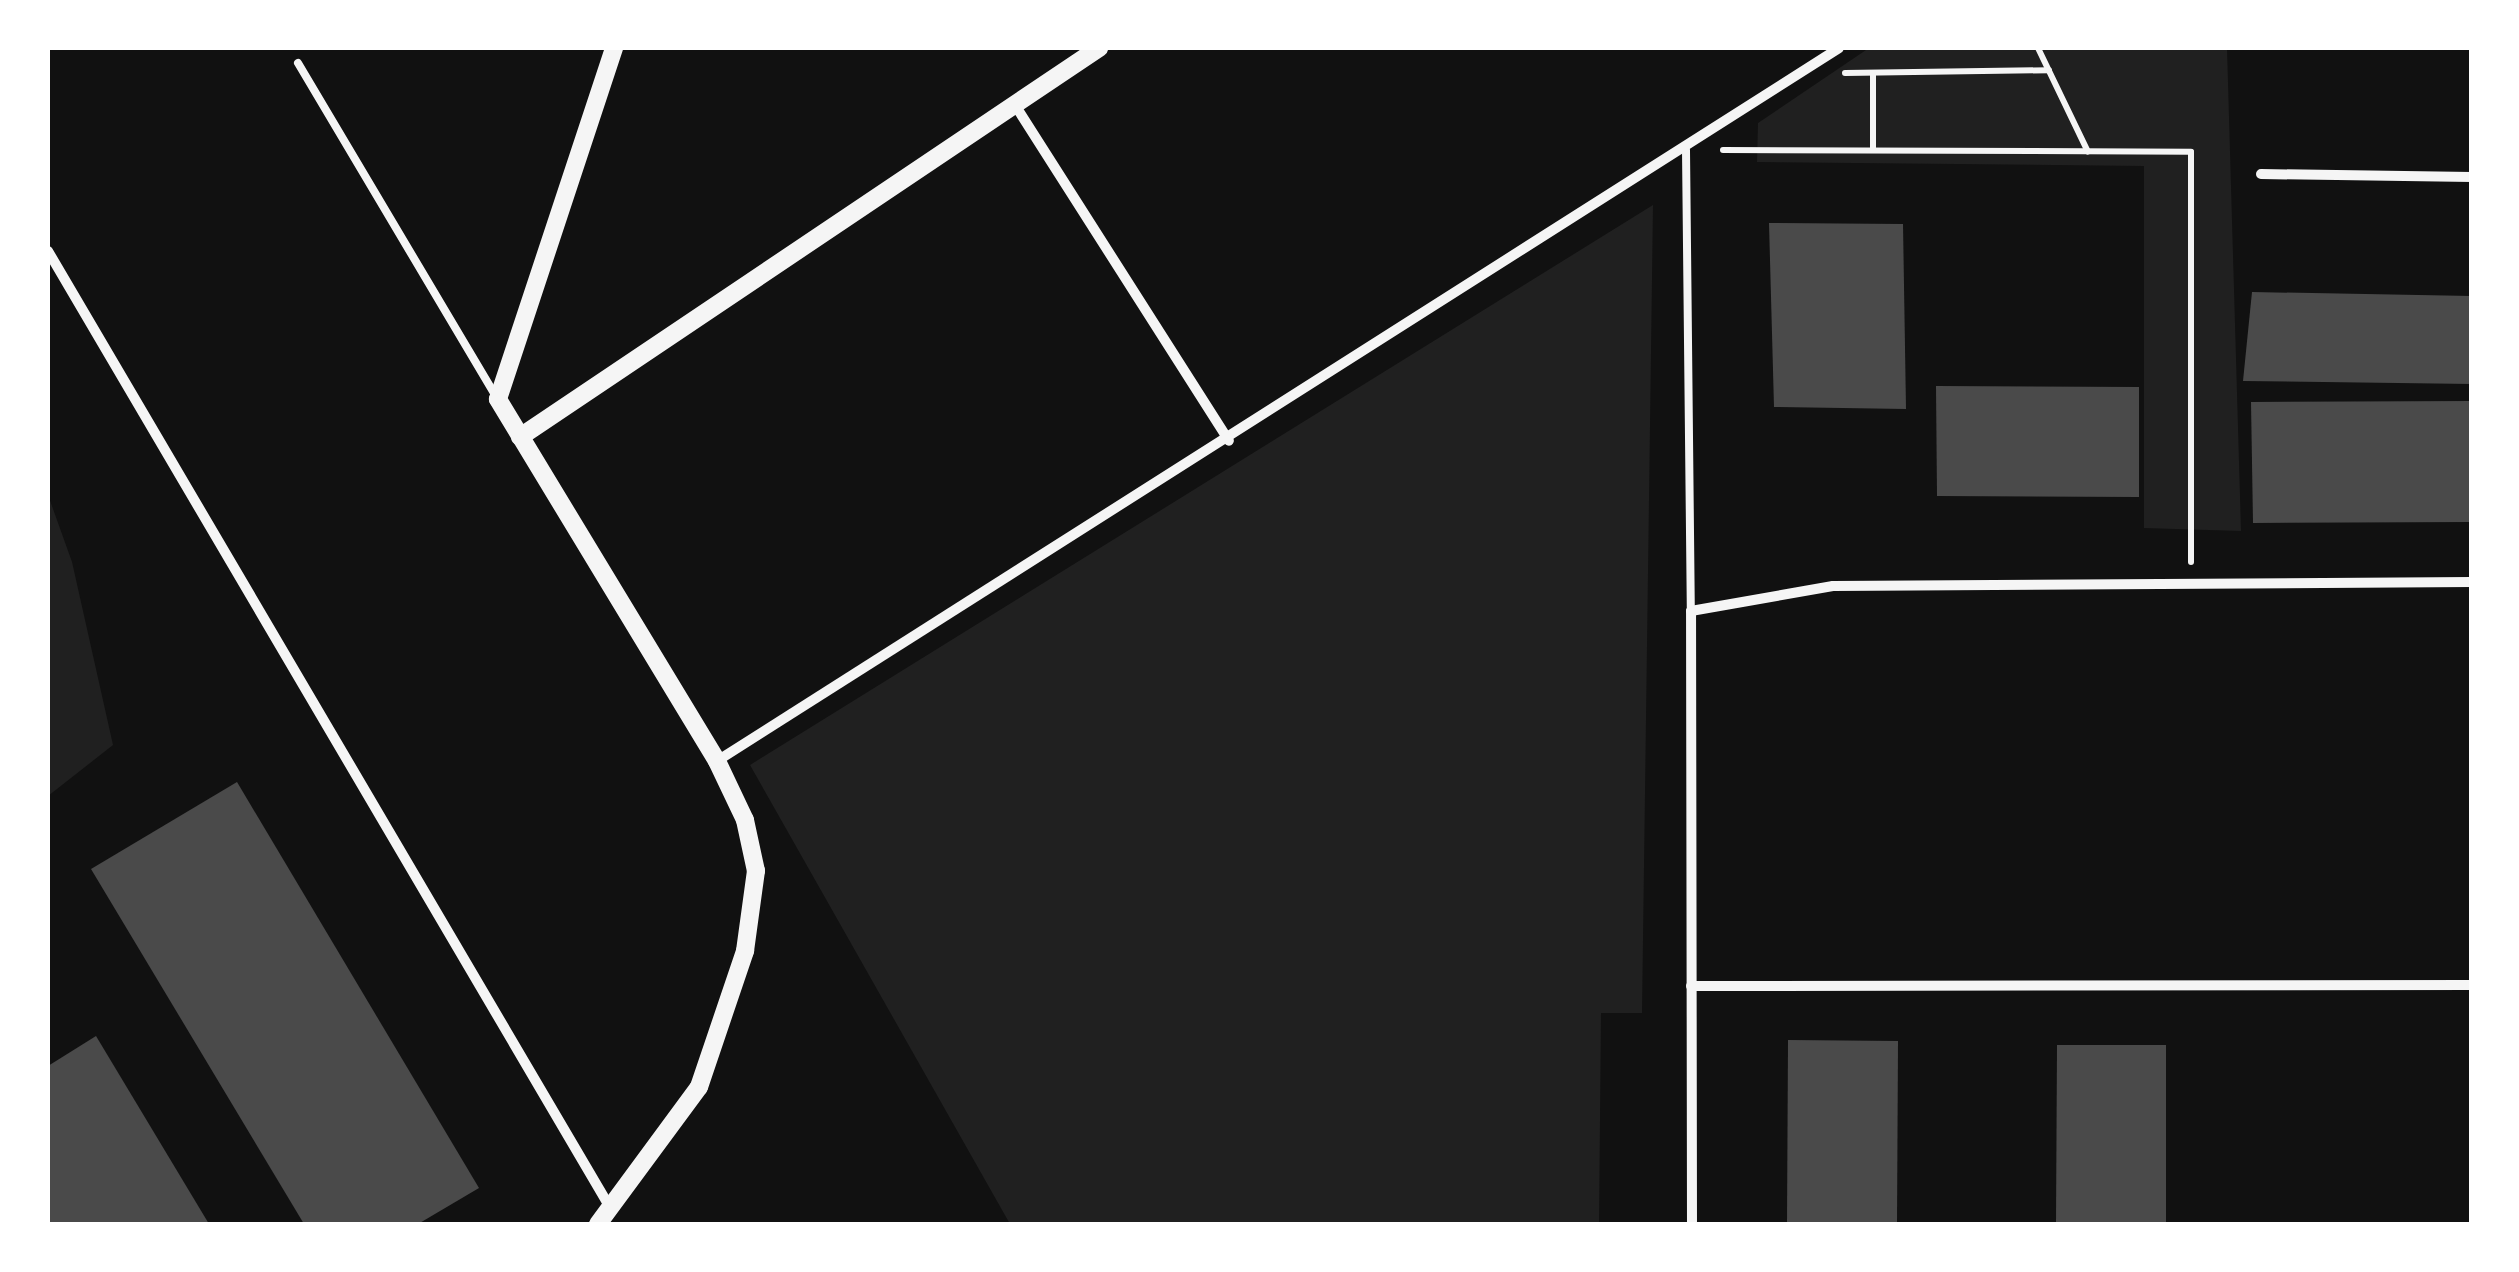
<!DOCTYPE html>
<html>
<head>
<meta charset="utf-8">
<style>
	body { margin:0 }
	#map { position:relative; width:2519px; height:1272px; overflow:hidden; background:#111; font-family:"Sofia Sans Condensed",sans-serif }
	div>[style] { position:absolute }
	.green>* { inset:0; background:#202020 }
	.building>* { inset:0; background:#4a4a4a }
	.path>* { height:6px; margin:-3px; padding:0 3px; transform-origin:3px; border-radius:3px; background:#f5f5f5 }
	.service>* { height:8px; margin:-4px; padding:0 4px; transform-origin:4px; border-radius:4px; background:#f5f5f5 }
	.minor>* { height:10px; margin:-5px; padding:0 5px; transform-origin:5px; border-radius:5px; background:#f5f5f5 }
	.tertiary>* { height:18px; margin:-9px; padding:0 9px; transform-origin:9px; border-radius:9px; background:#f5f5f5 }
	span { translate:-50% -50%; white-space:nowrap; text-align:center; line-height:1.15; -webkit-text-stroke:8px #fff; paint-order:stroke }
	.frame { position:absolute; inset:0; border:50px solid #fff; pointer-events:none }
</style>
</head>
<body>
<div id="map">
	<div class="green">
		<i style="clip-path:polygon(1869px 48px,2227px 48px,2241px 531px,2144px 528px,2144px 166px,1757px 162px,1758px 123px)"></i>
		<i style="clip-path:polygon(1653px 205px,1642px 1013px,1601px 1013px,1599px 1224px,1010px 1224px,750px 765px)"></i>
		<i style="clip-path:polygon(48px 495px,72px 562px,113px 745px,48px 796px)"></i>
	</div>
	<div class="building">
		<i style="clip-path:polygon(1769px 223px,1903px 224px,1906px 409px,1774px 407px)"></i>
		<i style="clip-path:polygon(2252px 292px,2472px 296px,2472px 384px,2243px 381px)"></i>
		<i style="clip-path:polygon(1936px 386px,2139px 387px,2139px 497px,1937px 496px)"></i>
		<i style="clip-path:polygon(2472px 401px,2472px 522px,2253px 523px,2251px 402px)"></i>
		<i style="clip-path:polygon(237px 782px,479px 1188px,418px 1224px,304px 1224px,91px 869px)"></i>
		<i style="clip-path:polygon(96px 1036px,209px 1224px,48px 1224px,48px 1066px)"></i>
		<i style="clip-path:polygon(1788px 1040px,1898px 1041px,1897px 1224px,1787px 1224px)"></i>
		<i style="clip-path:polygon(2057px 1045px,2166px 1045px,2166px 1224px,2056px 1224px)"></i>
	</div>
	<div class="path">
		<i style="left:2038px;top:48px;width:115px;rotate:64.3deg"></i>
		<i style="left:1845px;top:73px;width:204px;rotate:-0.8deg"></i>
		<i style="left:1873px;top:73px;width:77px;rotate:90deg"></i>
		<i style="left:1723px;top:150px;width:468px;rotate:0.2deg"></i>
		<i style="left:2191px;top:152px;width:410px;rotate:90deg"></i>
	</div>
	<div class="service">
		<i style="left:298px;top:63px;width:386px;rotate:59.3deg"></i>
		<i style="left:1686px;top:150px;width:461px;rotate:89.4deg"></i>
	</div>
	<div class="minor">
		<i style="left:1015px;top:105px;width:398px;rotate:57.5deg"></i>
		<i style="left:2261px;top:174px;width:211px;rotate:0.8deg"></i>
		<i style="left:48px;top:251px;width:1111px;rotate:59.56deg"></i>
		<i style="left:717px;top:761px;width:1329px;rotate:-32.43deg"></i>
		<i style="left:1691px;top:986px;width:781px;rotate:-0.07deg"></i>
		<i style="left:1692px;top:1224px;width:613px;rotate:-90.09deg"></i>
		<i style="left:1691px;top:611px;width:144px;rotate:-10deg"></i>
		<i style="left:1833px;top:586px;width:639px;rotate:-0.36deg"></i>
	</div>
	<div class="tertiary">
		<i style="left:520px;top:437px;width:698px;rotate:-33.9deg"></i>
		<i style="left:598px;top:1224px;width:170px;rotate:-53.6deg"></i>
		<i style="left:699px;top:1087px;width:144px;rotate:-71.3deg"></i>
		<i style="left:745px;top:951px;width:81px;rotate:-82.2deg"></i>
		<i style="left:756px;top:871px;width:52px;rotate:-102.2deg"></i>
		<i style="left:745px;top:820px;width:65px;rotate:-115.4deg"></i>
		<i style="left:717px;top:761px;width:423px;rotate:-121.2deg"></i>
		<i style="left:498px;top:399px;width:370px;rotate:-71.7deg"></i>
	</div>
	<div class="frame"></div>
</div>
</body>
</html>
